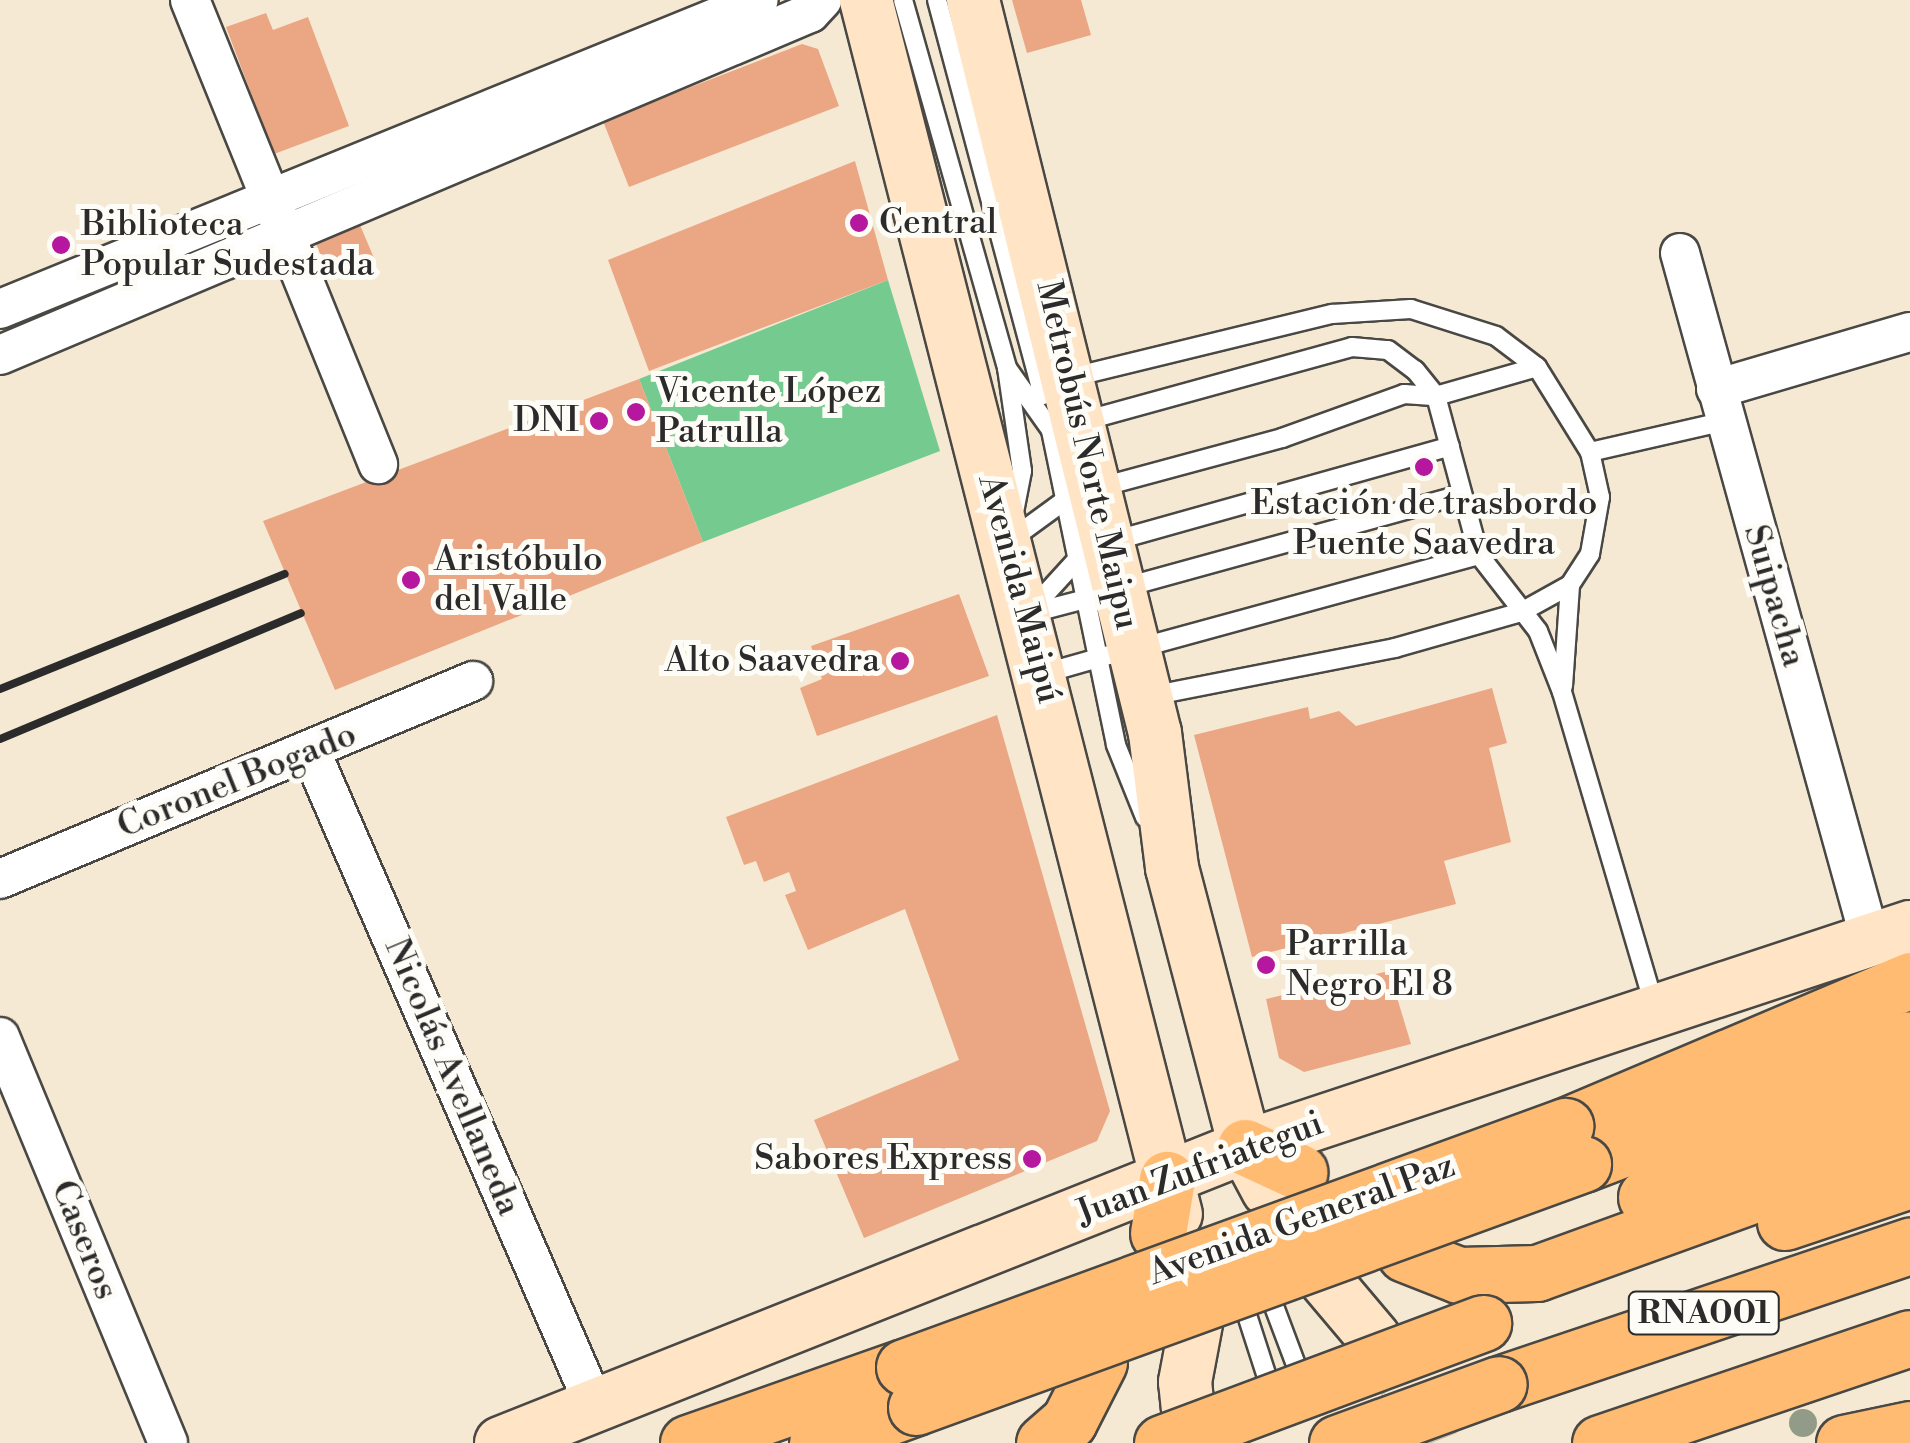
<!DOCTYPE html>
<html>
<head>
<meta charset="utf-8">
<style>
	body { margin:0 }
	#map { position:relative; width:1910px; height:1443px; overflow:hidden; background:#f5e9d3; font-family:"Libre Bodoni",serif }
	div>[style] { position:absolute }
	.green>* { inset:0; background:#75cb8f }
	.building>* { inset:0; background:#eba683 }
	.secondary-tunnel>* { height:52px; margin-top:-26px; transform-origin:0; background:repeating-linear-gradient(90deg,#cdc3b1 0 52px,transparent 0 78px) }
	.roads { filter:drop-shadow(2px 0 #494844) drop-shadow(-2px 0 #494844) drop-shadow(0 2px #494844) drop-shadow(0 -2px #494844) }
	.lane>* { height:18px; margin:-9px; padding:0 9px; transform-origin:9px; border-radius:9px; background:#fff }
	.street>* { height:38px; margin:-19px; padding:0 19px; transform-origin:19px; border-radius:19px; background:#fff }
	.secondary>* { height:52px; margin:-26px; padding:0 26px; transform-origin:26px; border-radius:26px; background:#ffe4c6 }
	.highway>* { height:55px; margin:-27.5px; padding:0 27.5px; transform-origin:27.5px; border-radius:27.5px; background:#febb71 }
	.rail>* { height:8px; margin:-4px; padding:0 4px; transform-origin:4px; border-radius:4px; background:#2b2b2b }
	.bridges { filter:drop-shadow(2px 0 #494844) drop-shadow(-2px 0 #494844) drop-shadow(0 2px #494844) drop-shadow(0 -2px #494844) }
	.highway-bridge>* { height:55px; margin:-27.5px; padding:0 27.5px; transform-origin:27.5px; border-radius:27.5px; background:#febb71 }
	.trees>* { width:28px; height:28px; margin:-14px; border-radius:50%; background:#929b87 }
	.dots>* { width:28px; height:28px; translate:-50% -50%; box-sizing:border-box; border:5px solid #fdfcf7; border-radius:50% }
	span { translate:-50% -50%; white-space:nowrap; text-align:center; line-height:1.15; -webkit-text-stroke:10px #fdfcf7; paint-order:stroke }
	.shield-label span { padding:2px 8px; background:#fdfcf7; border:2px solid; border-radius:8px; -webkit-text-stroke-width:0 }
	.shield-label { font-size:32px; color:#2b2b2b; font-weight:700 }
	.poi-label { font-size:35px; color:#2b2b2b }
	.left { translate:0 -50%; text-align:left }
	.right { translate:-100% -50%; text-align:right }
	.street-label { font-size:35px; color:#2b2b2b }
</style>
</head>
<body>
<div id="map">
	<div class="green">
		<i style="clip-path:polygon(888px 280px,940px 451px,703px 542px,639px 379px)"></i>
	</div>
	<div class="building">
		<i style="clip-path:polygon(1012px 0,1081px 0,1091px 35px,1027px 53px)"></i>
		<i style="clip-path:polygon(266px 13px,273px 30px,308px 17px,349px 126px,274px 154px,226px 27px)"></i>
		<i style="clip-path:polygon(802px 44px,818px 49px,839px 106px,629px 187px,603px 121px)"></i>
		<i style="clip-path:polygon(855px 161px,888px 280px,649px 371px,608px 260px)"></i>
		<i style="clip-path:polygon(357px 218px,374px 258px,329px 276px,313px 236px)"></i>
		<i style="clip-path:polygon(639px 379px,703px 542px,335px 690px,263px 521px)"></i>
		<i style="clip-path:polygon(959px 594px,989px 676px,817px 736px,800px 688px,822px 679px,811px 646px)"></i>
		<i style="clip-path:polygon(1492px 688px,1507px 743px,1489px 748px,1511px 842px,1444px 861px,1456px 904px,1252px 957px,1194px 735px,1308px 707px,1310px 719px,1339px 711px,1356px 726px)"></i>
		<i style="clip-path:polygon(997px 715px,1110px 1111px,1097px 1141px,864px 1238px,814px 1120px,959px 1060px,905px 909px,808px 950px,785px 895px,796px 891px,789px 872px,764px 882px,756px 861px,744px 865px,726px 817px)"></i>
		<i style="clip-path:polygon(1389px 971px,1411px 1044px,1304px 1072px,1279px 1058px,1266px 999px)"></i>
	</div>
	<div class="secondary-tunnel">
		<i style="left:1374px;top:1338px;width:73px;rotate:55.7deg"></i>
		<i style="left:1415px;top:1398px;width:48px;rotate:68.2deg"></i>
	</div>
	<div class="roads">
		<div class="lane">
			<i style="left:903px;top:0;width:382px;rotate:74.2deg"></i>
			<i style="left:1007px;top:368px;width:104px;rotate:81.7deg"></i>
			<i style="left:1022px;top:471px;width:42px;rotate:101deg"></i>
			<i style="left:937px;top:0;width:409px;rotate:75deg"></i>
			<i style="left:1007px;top:368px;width:76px;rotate:54.6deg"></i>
			<i style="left:1051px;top:430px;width:312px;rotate:-15.4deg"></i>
			<i style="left:1352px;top:347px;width:36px;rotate:5deg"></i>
			<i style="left:1388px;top:350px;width:34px;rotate:37deg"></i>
			<i style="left:1415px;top:370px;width:33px;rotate:51deg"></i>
			<i style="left:1436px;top:396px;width:165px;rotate:74.9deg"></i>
			<i style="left:1479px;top:555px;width:96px;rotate:52.2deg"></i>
			<i style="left:1538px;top:631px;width:66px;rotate:68.5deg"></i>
			<i style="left:1562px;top:692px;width:326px;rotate:73.6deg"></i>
			<i style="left:1040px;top:385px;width:301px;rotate:-13.7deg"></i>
			<i style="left:1332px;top:314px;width:79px;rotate:-3.6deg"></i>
			<i style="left:1411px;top:309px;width:89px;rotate:17.6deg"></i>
			<i style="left:1496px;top:336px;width:51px;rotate:37.1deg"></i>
			<i style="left:1537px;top:367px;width:100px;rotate:58.1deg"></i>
			<i style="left:1590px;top:452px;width:46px;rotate:77.5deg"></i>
			<i style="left:1600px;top:497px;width:58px;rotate:100deg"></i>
			<i style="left:1590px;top:554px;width:37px;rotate:123deg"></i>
			<i style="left:1570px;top:585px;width:56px;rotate:151.1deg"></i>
			<i style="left:1521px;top:612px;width:131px;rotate:164.1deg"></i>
			<i style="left:1395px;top:648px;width:250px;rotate:168.9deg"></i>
			<i style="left:1049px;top:421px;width:331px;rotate:78.3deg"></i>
			<i style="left:1116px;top:745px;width:78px;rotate:68.1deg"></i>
			<i style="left:1590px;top:452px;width:139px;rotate:-12.9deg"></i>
			<i style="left:1097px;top:488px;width:192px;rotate:-15.1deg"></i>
			<i style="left:1282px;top:438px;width:130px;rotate:-19.8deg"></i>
			<i style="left:1404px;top:394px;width:32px;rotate:4deg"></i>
			<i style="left:1436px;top:396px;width:105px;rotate:-16deg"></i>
			<i style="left:1009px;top:541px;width:78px;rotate:-36.1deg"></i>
			<i style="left:1113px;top:541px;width:350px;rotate:-15.7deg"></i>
			<i style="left:1122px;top:588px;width:350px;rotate:-15.4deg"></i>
			<i style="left:1031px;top:610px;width:79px;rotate:-47.6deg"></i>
			<i style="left:1028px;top:614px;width:71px;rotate:-14.6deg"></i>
			<i style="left:1139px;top:648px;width:352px;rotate:-15.3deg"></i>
			<i style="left:1042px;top:674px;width:70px;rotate:-15.8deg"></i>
			<i style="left:1563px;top:686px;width:101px;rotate:-86deg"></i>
			<i style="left:1272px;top:1301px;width:68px;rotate:69.4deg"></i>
			<i style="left:1246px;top:1312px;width:68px;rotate:72.1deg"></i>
		</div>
		<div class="street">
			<i style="left:190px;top:0;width:501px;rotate:67.94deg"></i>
			<i style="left:1680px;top:253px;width:712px;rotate:74.52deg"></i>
			<i style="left:0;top:309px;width:819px;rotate:-22.15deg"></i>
			<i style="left:0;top:355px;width:879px;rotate:-22.89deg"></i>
			<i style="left:810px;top:13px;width:18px;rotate:-47deg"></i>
			<i style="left:1716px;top:389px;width:202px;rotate:-16.4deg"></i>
			<i style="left:311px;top:752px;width:709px;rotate:66.55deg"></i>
			<i style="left:0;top:879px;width:513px;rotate:-22.71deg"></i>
			<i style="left:0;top:1037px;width:439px;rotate:67.5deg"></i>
		</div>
		<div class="secondary">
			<i style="left:866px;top:0;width:1253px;rotate:75.68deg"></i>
			<i style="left:973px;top:0;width:755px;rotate:76.06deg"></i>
			<i style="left:1155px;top:733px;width:136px;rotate:82.8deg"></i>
			<i style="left:1172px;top:868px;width:288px;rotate:75.3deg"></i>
			<i style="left:1245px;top:1147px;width:49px;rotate:61.9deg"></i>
			<i style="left:1326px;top:1281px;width:75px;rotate:49.9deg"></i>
			<i style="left:1188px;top:1410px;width:28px;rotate:-96deg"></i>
			<i style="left:1185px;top:1382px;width:59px;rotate:-79.3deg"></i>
			<i style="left:501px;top:1443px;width:801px;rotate:-21.7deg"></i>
			<i style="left:1245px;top:1147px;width:700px;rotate:-18.31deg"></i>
		</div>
		<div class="highway">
			<i style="left:1565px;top:1126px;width:375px;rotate:-22.9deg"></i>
			<i style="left:1245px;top:1147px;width:60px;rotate:24.8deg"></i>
			<i style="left:1583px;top:1164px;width:350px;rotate:-20.9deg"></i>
			<i style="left:1646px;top:1197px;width:287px;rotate:-23deg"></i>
			<i style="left:1785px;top:1222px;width:132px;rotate:-18.6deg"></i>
			<i style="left:1158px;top:1233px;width:55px;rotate:-80.5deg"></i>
			<i style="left:1405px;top:1254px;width:58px;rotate:21.3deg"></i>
			<i style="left:1459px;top:1275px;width:78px;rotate:-1.5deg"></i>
			<i style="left:1537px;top:1273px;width:397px;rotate:-19.9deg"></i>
			<i style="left:1499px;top:1384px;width:434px;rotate:-18.6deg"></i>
			<i style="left:688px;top:1443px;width:229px;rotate:-19.4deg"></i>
			<i style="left:817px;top:1443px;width:105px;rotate:-20deg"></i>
			<i style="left:1044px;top:1443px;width:33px;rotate:-41deg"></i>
			<i style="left:1069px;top:1421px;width:66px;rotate:-63deg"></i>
			<i style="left:1600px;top:1443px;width:327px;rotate:-18.7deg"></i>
			<i style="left:1844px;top:1443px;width:67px;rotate:-12deg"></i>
		</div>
	</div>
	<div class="rail">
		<i style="left:0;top:689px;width:307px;rotate:-22deg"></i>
		<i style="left:0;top:739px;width:326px;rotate:-22.7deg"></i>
	</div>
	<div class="bridges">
		<div class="highway-bridge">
			<i style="left:904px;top:1367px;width:704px;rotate:-20.03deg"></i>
			<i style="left:916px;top:1407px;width:710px;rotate:-20.02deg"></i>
			<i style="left:1162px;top:1443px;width:343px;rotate:-20.5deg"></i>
			<i style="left:1337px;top:1443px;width:172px;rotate:-20deg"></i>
		</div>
	</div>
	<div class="trees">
		<i style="left:1803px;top:1423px"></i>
	</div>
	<div class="dots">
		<i style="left:859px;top:223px;background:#b5179e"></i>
		<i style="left:61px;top:245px;background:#b5179e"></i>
		<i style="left:636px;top:412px;background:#b5179e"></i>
		<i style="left:599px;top:421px;background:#b5179e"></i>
		<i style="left:1424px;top:467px;background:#b5179e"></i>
		<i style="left:411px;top:580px;background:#b5179e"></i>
		<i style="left:900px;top:661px;background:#b5179e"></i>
		<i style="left:1266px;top:965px;background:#b5179e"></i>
		<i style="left:1032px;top:1159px;background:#b5179e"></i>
	</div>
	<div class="shield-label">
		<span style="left:1704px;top:1313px">RNA001</span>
	</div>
	<div class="poi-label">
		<span class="left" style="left:879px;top:223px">Central</span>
		<span class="left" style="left:81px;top:245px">Biblioteca<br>Popular Sudestada</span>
		<span class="left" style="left:656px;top:412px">Vicente López<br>Patrulla</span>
		<span class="right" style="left:579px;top:421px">DNI</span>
		<span style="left:1424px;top:524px">Estación de trasbordo<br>Puente Saavedra</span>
		<span class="left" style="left:434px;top:580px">Aristóbulo<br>del Valle</span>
		<span class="right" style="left:880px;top:661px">Alto Saavedra</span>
		<span class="left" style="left:1286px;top:965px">Parrilla<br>Negro El 8</span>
		<span class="right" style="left:1012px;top:1159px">Sabores Express</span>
	</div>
	<div class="street-label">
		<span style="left:1087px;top:455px;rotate:77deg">Metrobús Norte Maipu</span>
		<span style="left:1019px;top:589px;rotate:75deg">Avenida Maipú</span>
		<span style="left:1774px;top:596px;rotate:74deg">Suipacha</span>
		<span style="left:237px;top:781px;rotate:-22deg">Coronel Bogado</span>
		<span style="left:452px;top:1077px;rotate:67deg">Nicolás Avellaneda</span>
		<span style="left:1200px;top:1169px;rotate:-21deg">Juan Zufriategui</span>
		<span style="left:1302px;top:1220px;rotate:-20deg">Avenida General Paz</span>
		<span style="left:84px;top:1240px;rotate:68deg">Caseros</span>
	</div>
</div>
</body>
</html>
